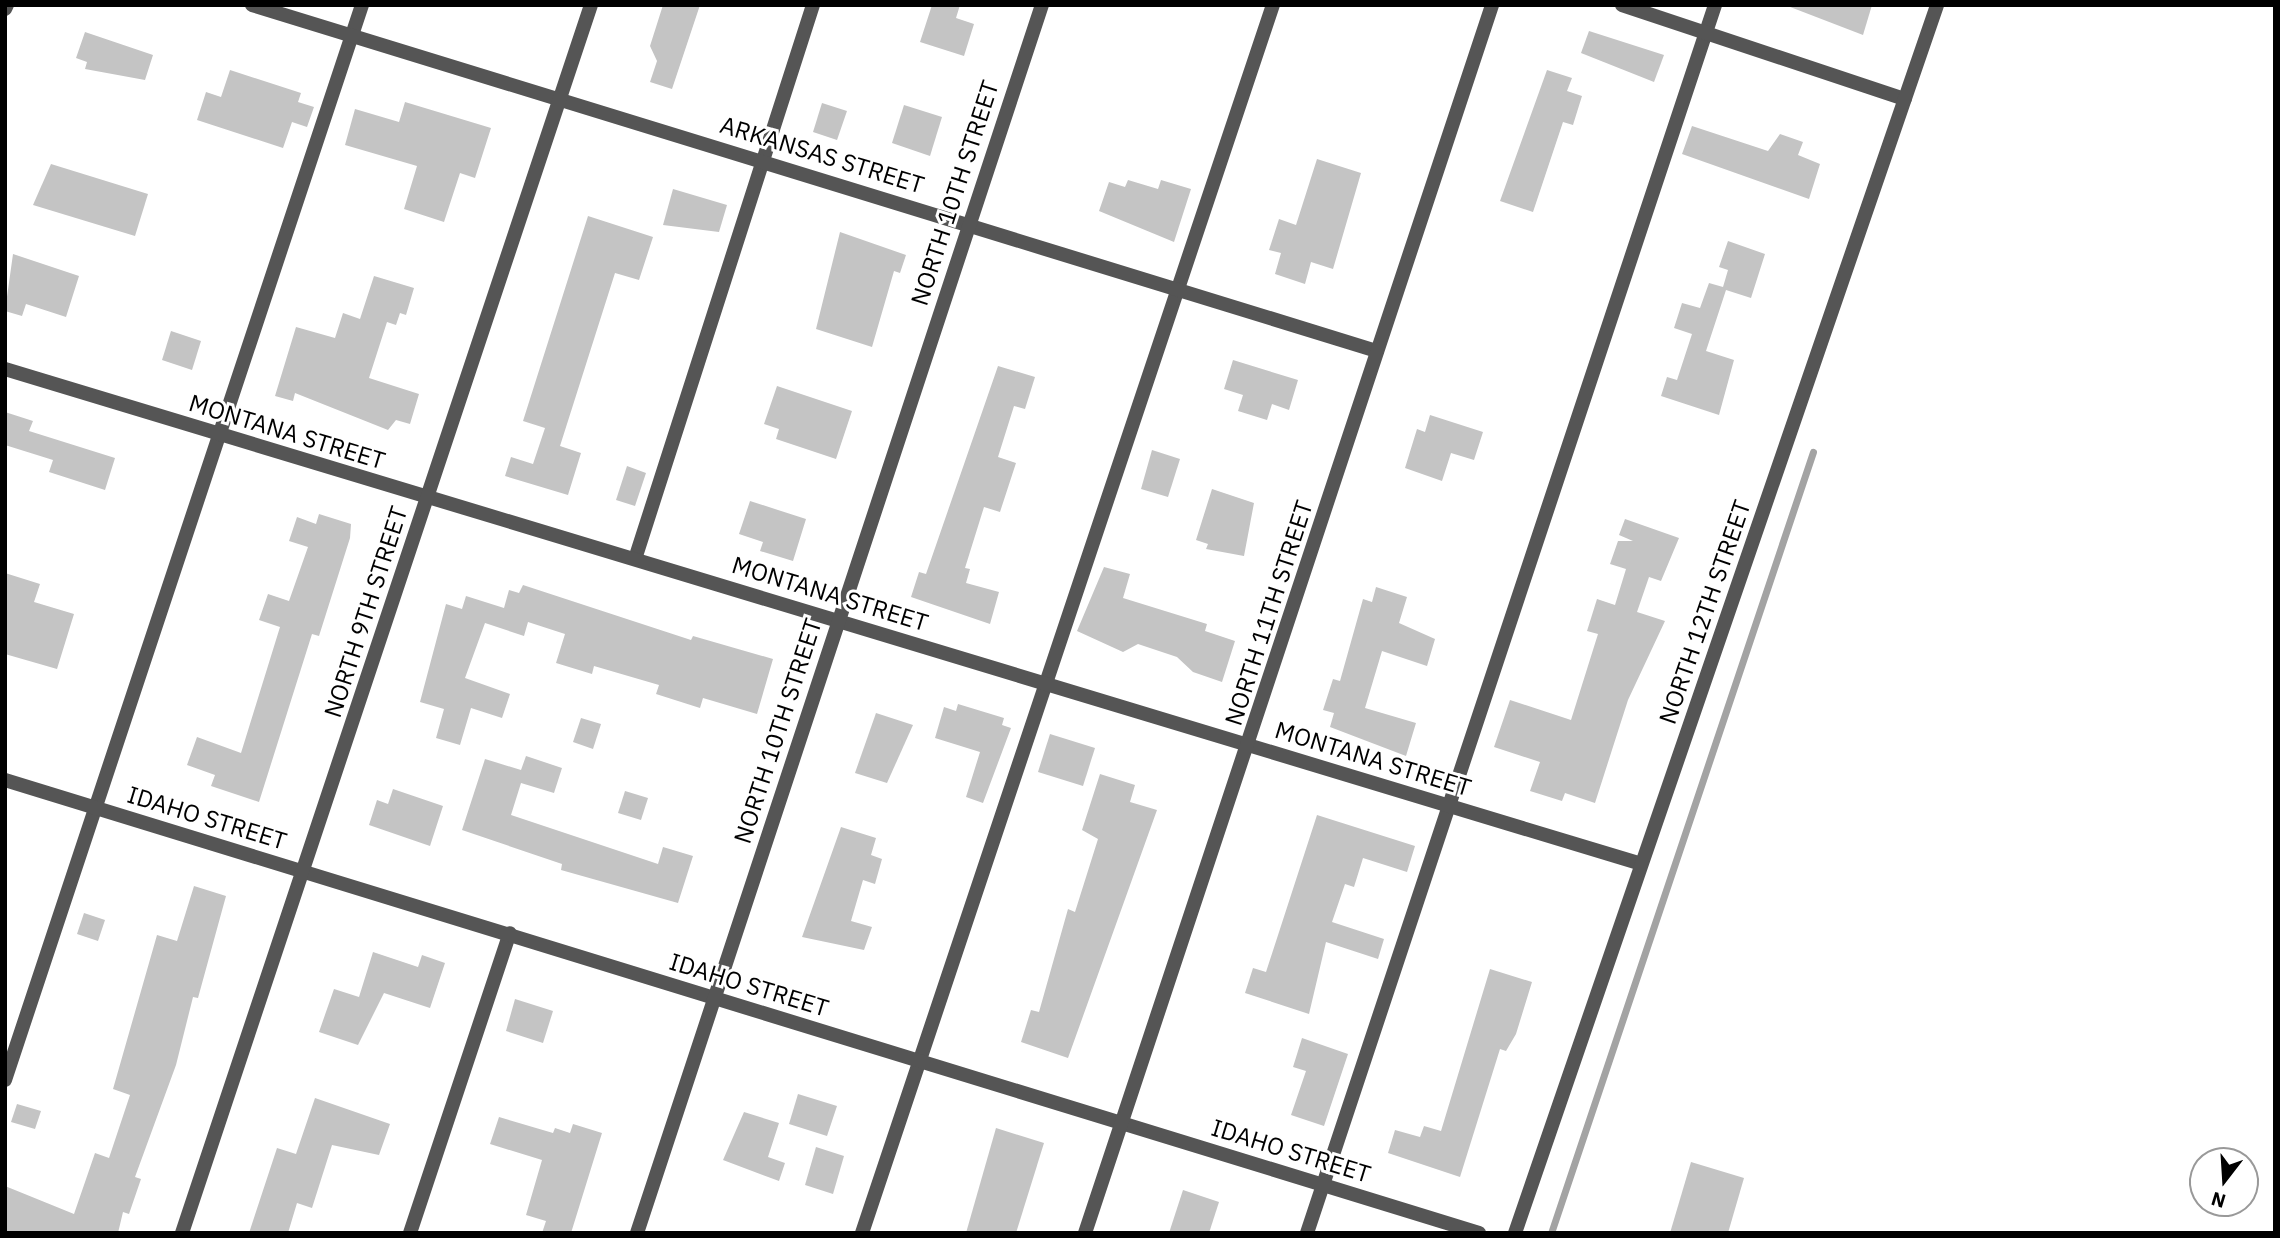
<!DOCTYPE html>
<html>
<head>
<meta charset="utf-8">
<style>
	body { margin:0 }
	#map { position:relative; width:2280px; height:1238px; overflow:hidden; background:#fff; font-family:"IBM Plex Sans",sans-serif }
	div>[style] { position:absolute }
	.stream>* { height:7px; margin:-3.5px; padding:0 3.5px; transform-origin:3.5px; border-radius:3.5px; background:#a3a3a3 }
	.building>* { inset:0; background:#c4c4c4 }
	.lane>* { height:14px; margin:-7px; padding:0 7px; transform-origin:7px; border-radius:7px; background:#555 }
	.street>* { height:14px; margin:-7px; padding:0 7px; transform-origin:7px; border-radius:7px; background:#555 }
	span { translate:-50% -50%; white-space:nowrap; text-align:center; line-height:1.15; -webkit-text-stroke:6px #fff; paint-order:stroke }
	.street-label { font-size:24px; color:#000 }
	.frame { position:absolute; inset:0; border:7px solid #000; pointer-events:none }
	.north { position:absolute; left:2189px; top:1147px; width:70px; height:70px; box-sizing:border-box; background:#fff; border:2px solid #999; border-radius:50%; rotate:197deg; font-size:19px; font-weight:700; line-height:28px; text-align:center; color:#000 }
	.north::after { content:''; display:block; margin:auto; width:24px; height:32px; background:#000; clip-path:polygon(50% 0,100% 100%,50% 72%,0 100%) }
</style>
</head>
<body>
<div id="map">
	<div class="stream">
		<i style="left:1551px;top:1233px;width:824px;rotate:-71.46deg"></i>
	</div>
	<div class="building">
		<i style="clip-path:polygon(663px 5px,700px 5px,672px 89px,650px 82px,657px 61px,650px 46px)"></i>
		<i style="clip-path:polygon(932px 5px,960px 5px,956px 18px,974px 24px,964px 56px,920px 42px)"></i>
		<i style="clip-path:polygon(1785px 5px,1872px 5px,1863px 35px)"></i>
		<i style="clip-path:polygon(1589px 31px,1664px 55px,1654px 82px,1581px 53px)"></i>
		<i style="clip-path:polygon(85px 32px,153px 55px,145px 80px,85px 69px,87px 62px,76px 58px)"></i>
		<i style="clip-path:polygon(230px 70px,301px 93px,298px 102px,314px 107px,307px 127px,292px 122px,283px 148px,197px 120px,206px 92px,221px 97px)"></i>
		<i style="clip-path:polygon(1547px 70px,1572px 78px,1567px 91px,1582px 96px,1573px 125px,1563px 122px,1533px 212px,1500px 201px)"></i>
		<i style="clip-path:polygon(405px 102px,491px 128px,475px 178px,460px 173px,444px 222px,404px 209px,417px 166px,345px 145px,355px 109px,399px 122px)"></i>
		<i style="clip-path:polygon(822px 103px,847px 111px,837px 140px,813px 132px)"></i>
		<i style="clip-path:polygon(904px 105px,942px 117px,930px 156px,892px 143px)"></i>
		<i style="clip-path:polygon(1692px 126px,1768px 151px,1780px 134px,1803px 142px,1798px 155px,1820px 164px,1809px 199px,1682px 154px)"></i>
		<i style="clip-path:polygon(1317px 159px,1361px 173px,1333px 269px,1311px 262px,1305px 284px,1275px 274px,1281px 253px,1269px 250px,1279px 219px,1296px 225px)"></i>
		<i style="clip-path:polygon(51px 164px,148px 194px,135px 236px,33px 205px)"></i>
		<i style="clip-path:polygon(1128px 180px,1158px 189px,1161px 180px,1191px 189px,1174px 242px,1099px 211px,1109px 182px,1125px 187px)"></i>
		<i style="clip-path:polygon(673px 189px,727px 205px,719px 232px,663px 225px)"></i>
		<i style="clip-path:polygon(588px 216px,653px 237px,639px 280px,615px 273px,560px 446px,581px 453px,568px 495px,505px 476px,511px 457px,533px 464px,545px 428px,523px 421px)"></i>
		<i style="clip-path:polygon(840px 232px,906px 255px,900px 273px,894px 271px,872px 347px,816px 329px)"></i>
		<i style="clip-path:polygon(1728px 241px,1765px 254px,1751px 298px,1726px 290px,1706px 351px,1734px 360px,1719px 415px,1661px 396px,1667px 377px,1677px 380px,1692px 334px,1674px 328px,1682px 303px,1700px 308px,1709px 283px,1723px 287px,1728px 270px,1719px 267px)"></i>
		<i style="clip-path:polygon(13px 254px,79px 276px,66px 317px,26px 304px,22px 316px,5px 311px)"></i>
		<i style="clip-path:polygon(374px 276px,414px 288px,406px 315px,400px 313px,396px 325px,387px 322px,369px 378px,419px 394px,410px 424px,396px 420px,388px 430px,295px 393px,293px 401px,275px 396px,296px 327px,335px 338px,343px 313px,360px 319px)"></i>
		<i style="clip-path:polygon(171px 331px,201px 341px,192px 370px,162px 360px)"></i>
		<i style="clip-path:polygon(1233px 360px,1298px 380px,1289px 410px,1272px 404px,1267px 420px,1238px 411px,1243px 395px,1224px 389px)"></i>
		<i style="clip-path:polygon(998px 366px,1035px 377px,1025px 409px,1014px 406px,998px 457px,1016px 463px,1000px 512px,984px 507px,965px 568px,970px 569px,966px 583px,999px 592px,990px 624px,911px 597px,919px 572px,926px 574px)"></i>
		<i style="clip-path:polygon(777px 386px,852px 411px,836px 459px,776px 439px,779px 429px,764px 424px)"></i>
		<i style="clip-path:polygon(5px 412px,33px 421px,29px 431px,115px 458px,105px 490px,49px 472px,53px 460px,5px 445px)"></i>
		<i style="clip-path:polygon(1430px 415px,1483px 432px,1474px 460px,1451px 453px,1442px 481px,1405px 468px,1417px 429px,1425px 432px)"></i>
		<i style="clip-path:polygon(1152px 450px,1180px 459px,1168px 497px,1141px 489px)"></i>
		<i style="clip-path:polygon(627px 466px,646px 473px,635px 506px,616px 500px)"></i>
		<i style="clip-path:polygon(1212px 489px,1254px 503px,1244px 556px,1206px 549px,1208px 544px,1196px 540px)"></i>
		<i style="clip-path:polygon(750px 501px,806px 519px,793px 561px,760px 551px,763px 542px,739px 534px)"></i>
		<i style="clip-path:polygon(319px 514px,351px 524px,350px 538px,319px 636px,312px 634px,259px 802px,211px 786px,215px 775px,187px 765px,197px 737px,241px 753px,280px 627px,259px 620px,268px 594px,289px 601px,308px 547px,289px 541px,297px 517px,316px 524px)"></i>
		<i style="clip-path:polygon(1625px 519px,1679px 538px,1661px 581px,1649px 577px,1637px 612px,1665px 621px,1628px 700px,1595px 803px,1565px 793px,1562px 801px,1530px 791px,1540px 762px,1494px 747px,1510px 700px,1571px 720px,1598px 634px,1587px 631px,1597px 599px,1615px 605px,1626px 569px,1610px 564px,1618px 541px,1633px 541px,1619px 535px)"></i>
		<i style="clip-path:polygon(1104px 567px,1130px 574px,1123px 598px,1207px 624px,1205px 631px,1235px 641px,1222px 682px,1193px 672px,1177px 657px,1138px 644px,1123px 652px,1077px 631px)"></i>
		<i style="clip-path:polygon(5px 573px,40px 584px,34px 602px,74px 614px,57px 669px,5px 654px)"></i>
		<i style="clip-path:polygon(523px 585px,691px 640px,693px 636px,773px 659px,757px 714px,703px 698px,700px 708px,656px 694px,659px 685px,594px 666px,592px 674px,556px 663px,565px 634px,528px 622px,524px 636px,485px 623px,465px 678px,510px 694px,502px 718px,471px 708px,460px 745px,436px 738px,444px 709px,420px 702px,446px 604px,462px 609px,466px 596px,504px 608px,509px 590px,519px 593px)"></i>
		<i style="clip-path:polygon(1376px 587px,1407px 597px,1399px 623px,1435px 639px,1427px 666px,1382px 651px,1365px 708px,1416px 723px,1406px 756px,1330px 727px,1334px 713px,1323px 710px,1333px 679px,1340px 681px,1363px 599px,1372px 602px)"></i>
		<i style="clip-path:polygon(958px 704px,1004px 718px,1002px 725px,1011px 728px,983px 803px,966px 797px,980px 752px,935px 738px,944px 707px,956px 711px)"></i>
		<i style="clip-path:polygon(876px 713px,913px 725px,887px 783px,855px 773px)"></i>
		<i style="clip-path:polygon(581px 718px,601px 724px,593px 749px,573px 742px)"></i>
		<i style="clip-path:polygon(1050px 734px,1095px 748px,1083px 786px,1038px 772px)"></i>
		<i style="clip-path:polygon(526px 756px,562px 768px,554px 793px,521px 783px,511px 815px,658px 864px,663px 847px,693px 856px,678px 903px,561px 870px,562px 864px,462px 830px,485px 759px,521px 770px)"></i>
		<i style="clip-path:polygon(1100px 774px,1135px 785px,1130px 802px,1157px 810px,1068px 1058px,1021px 1042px,1031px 1010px,1039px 1012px,1068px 909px,1075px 912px,1098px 839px,1082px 830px)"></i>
		<i style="clip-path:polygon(393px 789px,443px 806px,430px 846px,369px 825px,377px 800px,388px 804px)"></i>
		<i style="clip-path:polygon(625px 791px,648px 798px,641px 820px,618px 813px)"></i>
		<i style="clip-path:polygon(1317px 815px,1415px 846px,1407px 872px,1363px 858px,1354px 887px,1345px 884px,1332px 922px,1384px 939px,1378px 959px,1326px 942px,1309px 1014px,1245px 993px,1253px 968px,1266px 972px)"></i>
		<i style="clip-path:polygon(841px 827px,876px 838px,871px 855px,882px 859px,875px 884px,863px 880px,851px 921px,872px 927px,864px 950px,802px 937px)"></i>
		<i style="clip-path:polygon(194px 886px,226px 896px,198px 998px,193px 997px,176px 1065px,135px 1177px,141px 1179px,129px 1214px,123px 1212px,118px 1233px,5px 1233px,5px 1186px,74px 1214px,95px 1153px,109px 1158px,130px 1095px,113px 1089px,157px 935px,177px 941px)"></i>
		<i style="clip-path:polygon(84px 913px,105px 920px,98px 941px,77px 934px)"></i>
		<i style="clip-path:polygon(373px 952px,418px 967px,422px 955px,445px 963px,430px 1008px,384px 993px,358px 1045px,319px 1032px,334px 989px,359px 997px)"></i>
		<i style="clip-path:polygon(1490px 969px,1532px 982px,1516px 1034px,1506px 1051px,1500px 1049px,1460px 1177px,1388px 1153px,1395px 1130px,1420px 1137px,1424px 1126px,1441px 1131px)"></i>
		<i style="clip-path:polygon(515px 999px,553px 1011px,543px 1043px,506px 1031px)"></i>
		<i style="clip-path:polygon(1302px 1038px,1348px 1054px,1324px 1126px,1291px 1115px,1306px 1071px,1293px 1067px)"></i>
		<i style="clip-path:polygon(798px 1094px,837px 1106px,827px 1136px,789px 1124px)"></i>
		<i style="clip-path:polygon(315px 1098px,390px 1124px,379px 1155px,332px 1145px,312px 1208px,297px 1203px,288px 1233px,249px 1233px,277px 1148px,296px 1154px)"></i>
		<i style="clip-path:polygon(17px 1104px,41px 1111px,35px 1129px,11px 1122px)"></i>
		<i style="clip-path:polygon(744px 1112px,779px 1123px,768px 1157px,785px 1163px,779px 1181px,723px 1160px)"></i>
		<i style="clip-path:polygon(499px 1117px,553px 1133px,555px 1128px,570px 1133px,573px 1124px,602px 1133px,571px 1233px,542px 1233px,546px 1221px,526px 1215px,542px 1160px,490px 1144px)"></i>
		<i style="clip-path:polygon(996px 1128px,1044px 1143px,1016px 1233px,966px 1233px)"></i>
		<i style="clip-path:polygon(816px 1147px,844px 1156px,833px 1194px,805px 1185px)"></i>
		<i style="clip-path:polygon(1691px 1162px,1744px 1178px,1728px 1233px,1670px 1233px)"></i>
		<i style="clip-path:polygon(1183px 1190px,1219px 1202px,1209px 1233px,1169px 1233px)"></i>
	</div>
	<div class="lane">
		<i style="left:635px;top:559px;width:582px;rotate:-72.19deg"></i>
		<i style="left:5px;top:1080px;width:1133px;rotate:-71.63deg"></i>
		<i style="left:410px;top:1233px;width:316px;rotate:-71.6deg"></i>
		<i style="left:862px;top:1233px;width:1295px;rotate:-71.5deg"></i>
		<i style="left:1307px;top:1233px;width:1294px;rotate:-71.62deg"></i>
	</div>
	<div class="street">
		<i style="left:252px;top:5px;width:1177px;rotate:17.1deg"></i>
		<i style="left:1622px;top:5px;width:298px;rotate:18.4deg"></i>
		<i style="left:5px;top:9px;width:4px;rotate:-63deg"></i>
		<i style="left:5px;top:369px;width:1709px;rotate:16.83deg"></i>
		<i style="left:5px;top:780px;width:1542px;rotate:17.08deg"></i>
		<i style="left:182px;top:1233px;width:1294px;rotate:-71.58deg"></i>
		<i style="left:637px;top:1233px;width:1293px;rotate:-71.75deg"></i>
		<i style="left:1085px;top:1233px;width:1294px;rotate:-71.66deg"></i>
		<i style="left:1515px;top:1233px;width:1298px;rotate:-71.03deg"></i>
	</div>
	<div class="street-label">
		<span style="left:822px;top:155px;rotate:17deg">ARKANSAS STREET</span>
		<span style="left:955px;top:193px;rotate:-72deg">NORTH 10TH STREET</span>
		<span style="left:287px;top:432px;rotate:17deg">MONTANA STREET</span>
		<span style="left:830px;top:594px;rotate:17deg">MONTANA STREET</span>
		<span style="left:366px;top:612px;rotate:-72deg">NORTH 9TH STREET</span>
		<span style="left:1705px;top:612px;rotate:-71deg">NORTH 12TH STREET</span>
		<span style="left:1269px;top:613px;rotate:-72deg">NORTH 11TH STREET</span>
		<span style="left:778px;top:731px;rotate:-72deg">NORTH 10TH STREET</span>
		<span style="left:1373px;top:759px;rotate:17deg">MONTANA STREET</span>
		<span style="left:207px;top:818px;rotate:17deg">IDAHO STREET</span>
		<span style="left:749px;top:985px;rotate:17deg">IDAHO STREET</span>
		<span style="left:1291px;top:1151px;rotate:17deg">IDAHO STREET</span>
	</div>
	<div class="frame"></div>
	<div class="north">N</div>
</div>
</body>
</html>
